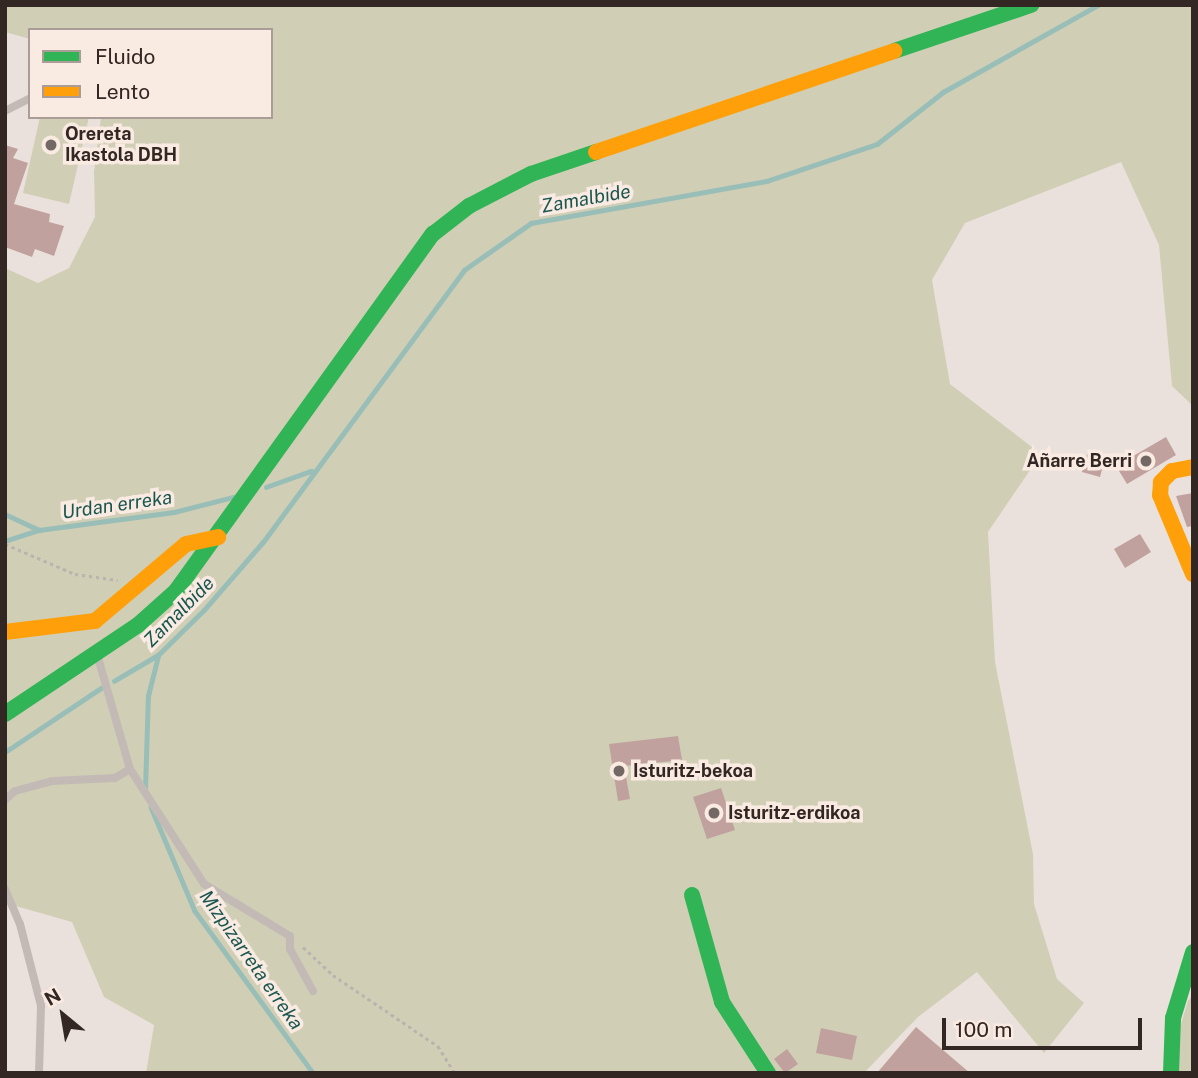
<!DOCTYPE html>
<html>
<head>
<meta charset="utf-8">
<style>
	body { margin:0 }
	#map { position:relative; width:1198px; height:1078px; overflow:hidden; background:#ebe1dc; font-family:"Public Sans",sans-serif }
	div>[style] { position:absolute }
	.green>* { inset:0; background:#d0cfb6 }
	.stream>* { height:4.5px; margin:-2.25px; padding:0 2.25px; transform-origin:2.25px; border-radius:2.25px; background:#98beb7 }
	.building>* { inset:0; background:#c0a19d }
	.path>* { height:2.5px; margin-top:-1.25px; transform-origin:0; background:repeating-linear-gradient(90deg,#bcb2ae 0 3.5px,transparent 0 7px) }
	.lane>* { height:8px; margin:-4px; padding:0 4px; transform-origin:4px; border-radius:4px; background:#c3bab6 }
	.fast>* { height:16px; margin:-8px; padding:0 8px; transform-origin:8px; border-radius:8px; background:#30b455 }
	.slow>* { height:16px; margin:-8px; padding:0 8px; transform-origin:8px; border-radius:8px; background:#ff9f0a }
	.dots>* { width:19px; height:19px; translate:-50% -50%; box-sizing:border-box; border:4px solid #f9eae2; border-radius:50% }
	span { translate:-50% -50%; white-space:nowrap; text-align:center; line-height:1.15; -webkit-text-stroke:7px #f9eae2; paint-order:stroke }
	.poi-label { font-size:18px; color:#332724; font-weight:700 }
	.left { translate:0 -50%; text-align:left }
	.right { translate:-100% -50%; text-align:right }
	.water-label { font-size:19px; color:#19564f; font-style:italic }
	.frame { position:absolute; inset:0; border:7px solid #332724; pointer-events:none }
	.legend { position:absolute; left:28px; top:28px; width:245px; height:91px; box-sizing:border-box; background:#f9eae2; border:2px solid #aa9c96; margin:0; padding:9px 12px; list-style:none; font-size:21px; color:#332724 }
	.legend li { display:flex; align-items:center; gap:14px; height:35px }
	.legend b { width:35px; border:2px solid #aa9c96 }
	.north { position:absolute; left:28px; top:980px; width:70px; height:70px; -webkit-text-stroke:5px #f9eae2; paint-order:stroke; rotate:330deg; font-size:19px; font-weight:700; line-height:28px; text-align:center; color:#332724 }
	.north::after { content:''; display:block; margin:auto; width:24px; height:32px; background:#332724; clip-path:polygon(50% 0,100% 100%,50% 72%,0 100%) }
	.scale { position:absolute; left:942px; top:1018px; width:200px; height:32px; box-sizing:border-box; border:4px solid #332724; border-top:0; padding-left:9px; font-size:21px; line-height:24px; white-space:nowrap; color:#332724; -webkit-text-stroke:5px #f9eae2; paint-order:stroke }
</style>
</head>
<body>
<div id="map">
	<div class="green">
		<i style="clip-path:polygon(5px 5px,1193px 5px,1193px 406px,1172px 386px,1159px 245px,1121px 162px,965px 223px,932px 280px,950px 384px,1041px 454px,988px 532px,995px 662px,1033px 854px,1034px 904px,1057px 979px,1084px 1003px,1044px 1053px,977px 972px,918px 1017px,864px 1073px,146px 1073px,154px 1025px,104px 997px,72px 922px,5px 903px,5px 268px,38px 283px,69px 268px,95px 217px,94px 172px,101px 117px,271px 117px,271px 30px,30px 30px,30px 39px,5px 32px)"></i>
		<i style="clip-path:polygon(40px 117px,89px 117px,69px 204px,23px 193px)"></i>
		<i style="clip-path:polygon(1193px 995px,1193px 1073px,1166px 1073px,1188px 1001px)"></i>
	</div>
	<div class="stream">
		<i style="left:266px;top:487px;width:48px;rotate:-19.6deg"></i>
		<i style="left:5px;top:514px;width:38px;rotate:25deg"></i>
		<i style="left:5px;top:541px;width:36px;rotate:-18deg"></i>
		<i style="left:39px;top:530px;width:136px;rotate:-7.6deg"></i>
		<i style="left:174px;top:512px;width:61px;rotate:-14.3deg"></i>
		<i style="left:114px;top:681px;width:51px;rotate:-30.6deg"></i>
		<i style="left:158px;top:655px;width:64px;rotate:-44.4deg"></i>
		<i style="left:204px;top:610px;width:90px;rotate:-49.1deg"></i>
		<i style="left:263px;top:542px;width:338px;rotate:-53.5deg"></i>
		<i style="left:464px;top:270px;width:82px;rotate:-35deg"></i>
		<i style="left:531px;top:223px;width:240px;rotate:-10.1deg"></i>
		<i style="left:767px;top:181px;width:116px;rotate:-18.6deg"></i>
		<i style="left:877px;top:144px;width:84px;rotate:-38.2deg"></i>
		<i style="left:943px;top:92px;width:178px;rotate:-29.3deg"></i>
		<i style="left:5px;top:752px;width:115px;rotate:-33.7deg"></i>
		<i style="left:145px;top:789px;width:93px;rotate:-88.2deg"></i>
		<i style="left:148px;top:696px;width:41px;rotate:-76deg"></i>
		<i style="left:151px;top:807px;width:113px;rotate:67.1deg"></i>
		<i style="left:195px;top:911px;width:200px;rotate:53.9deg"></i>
	</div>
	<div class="building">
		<i style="clip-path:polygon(5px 145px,18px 149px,13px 158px,28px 163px,14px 204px,50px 214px,49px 222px,64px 226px,54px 256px,35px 249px,32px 257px,5px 247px)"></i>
		<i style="clip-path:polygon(1166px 437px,1176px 455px,1127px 484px,1116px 466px)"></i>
		<i style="clip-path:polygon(1087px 454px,1105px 458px,1100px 477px,1082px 472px)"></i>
		<i style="clip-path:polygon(1193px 493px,1193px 526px,1187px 527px,1176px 496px)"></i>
		<i style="clip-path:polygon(1140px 534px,1151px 552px,1125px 568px,1114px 549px)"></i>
		<i style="clip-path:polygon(678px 736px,682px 760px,624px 766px,630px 799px,618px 801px,609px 744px)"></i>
		<i style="clip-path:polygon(721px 788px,735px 830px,707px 839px,693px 797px)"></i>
		<i style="clip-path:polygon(916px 1027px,970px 1073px,877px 1073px)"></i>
		<i style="clip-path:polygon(821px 1028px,857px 1036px,852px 1060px,816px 1053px)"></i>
		<i style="clip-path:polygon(787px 1049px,798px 1064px,785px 1073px,774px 1059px)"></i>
	</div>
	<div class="path">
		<i style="left:5px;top:544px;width:76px;rotate:23.2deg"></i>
		<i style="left:75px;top:574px;width:43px;rotate:7.9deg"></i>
		<i style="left:303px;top:947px;width:41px;rotate:43deg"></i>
		<i style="left:333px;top:975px;width:127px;rotate:34.1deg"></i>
		<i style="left:438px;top:1046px;width:32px;rotate:58deg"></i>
	</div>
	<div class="lane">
		<i style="left:5px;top:111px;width:28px;rotate:-27deg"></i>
		<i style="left:97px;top:654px;width:120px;rotate:74deg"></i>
		<i style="left:130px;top:769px;width:137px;rotate:57.2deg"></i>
		<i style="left:204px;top:884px;width:100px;rotate:31.2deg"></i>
		<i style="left:290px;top:936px;width:13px;rotate:90deg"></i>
		<i style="left:290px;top:949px;width:48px;rotate:61.3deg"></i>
		<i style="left:5px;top:800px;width:13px;rotate:-42deg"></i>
		<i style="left:15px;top:791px;width:38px;rotate:-15deg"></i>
		<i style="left:52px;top:781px;width:63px;rotate:-2.7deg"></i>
		<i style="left:115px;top:778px;width:17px;rotate:-31deg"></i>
		<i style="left:5px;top:889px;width:38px;rotate:67deg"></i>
		<i style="left:20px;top:924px;width:85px;rotate:75.6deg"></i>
		<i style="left:41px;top:1006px;width:67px;rotate:91.7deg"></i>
	</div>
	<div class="fast">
		<i style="left:894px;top:51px;width:145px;rotate:-18.6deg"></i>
		<i style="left:5px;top:714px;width:160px;rotate:-33.8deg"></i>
		<i style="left:138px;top:625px;width:51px;rotate:-41.8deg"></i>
		<i style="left:176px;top:591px;width:440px;rotate:-54.3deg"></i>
		<i style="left:433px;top:234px;width:46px;rotate:-37.9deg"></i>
		<i style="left:469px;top:206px;width:70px;rotate:-27.3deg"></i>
		<i style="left:531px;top:174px;width:69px;rotate:-18.7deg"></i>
		<i style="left:692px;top:895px;width:111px;rotate:74.3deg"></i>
		<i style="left:722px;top:1002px;width:85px;rotate:57.1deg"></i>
		<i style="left:1171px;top:1073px;width:55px;rotate:-87.9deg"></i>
		<i style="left:1173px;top:1018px;width:69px;rotate:-73.1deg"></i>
	</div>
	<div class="slow">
		<i style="left:596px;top:152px;width:315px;rotate:-18.7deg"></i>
		<i style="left:1193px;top:467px;width:21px;rotate:169deg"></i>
		<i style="left:1172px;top:471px;width:16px;rotate:135deg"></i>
		<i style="left:1161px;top:482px;width:13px;rotate:94deg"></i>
		<i style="left:1160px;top:495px;width:86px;rotate:67.3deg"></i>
		<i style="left:5px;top:632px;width:91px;rotate:-7deg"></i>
		<i style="left:95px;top:621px;width:119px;rotate:-40.2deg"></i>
		<i style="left:186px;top:544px;width:33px;rotate:-12deg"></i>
	</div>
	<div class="dots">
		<i style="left:51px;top:145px;background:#736864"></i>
		<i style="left:1146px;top:461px;background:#736864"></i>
		<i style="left:619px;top:771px;background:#736864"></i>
		<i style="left:714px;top:813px;background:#736864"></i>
	</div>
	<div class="poi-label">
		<span class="left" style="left:65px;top:145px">Orereta<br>Ikastola DBH</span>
		<span class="right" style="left:1132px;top:461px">Añarre Berri</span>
		<span class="left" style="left:633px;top:771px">Isturitz-bekoa</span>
		<span class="left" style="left:728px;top:813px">Isturitz-erdikoa</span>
	</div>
	<div class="water-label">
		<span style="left:586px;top:199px;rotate:-10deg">Zamalbide</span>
		<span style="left:117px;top:505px;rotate:-8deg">Urdan erreka</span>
		<span style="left:179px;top:612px;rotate:-45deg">Zamalbide</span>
		<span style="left:251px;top:960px;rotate:55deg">Mizpizarreta erreka</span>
	</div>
	<div class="frame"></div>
	<ul class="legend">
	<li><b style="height:9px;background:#30b455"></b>Fluido</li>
	<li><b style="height:9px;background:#ff9f0a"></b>Lento</li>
	</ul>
	<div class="north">N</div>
	<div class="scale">100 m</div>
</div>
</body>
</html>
